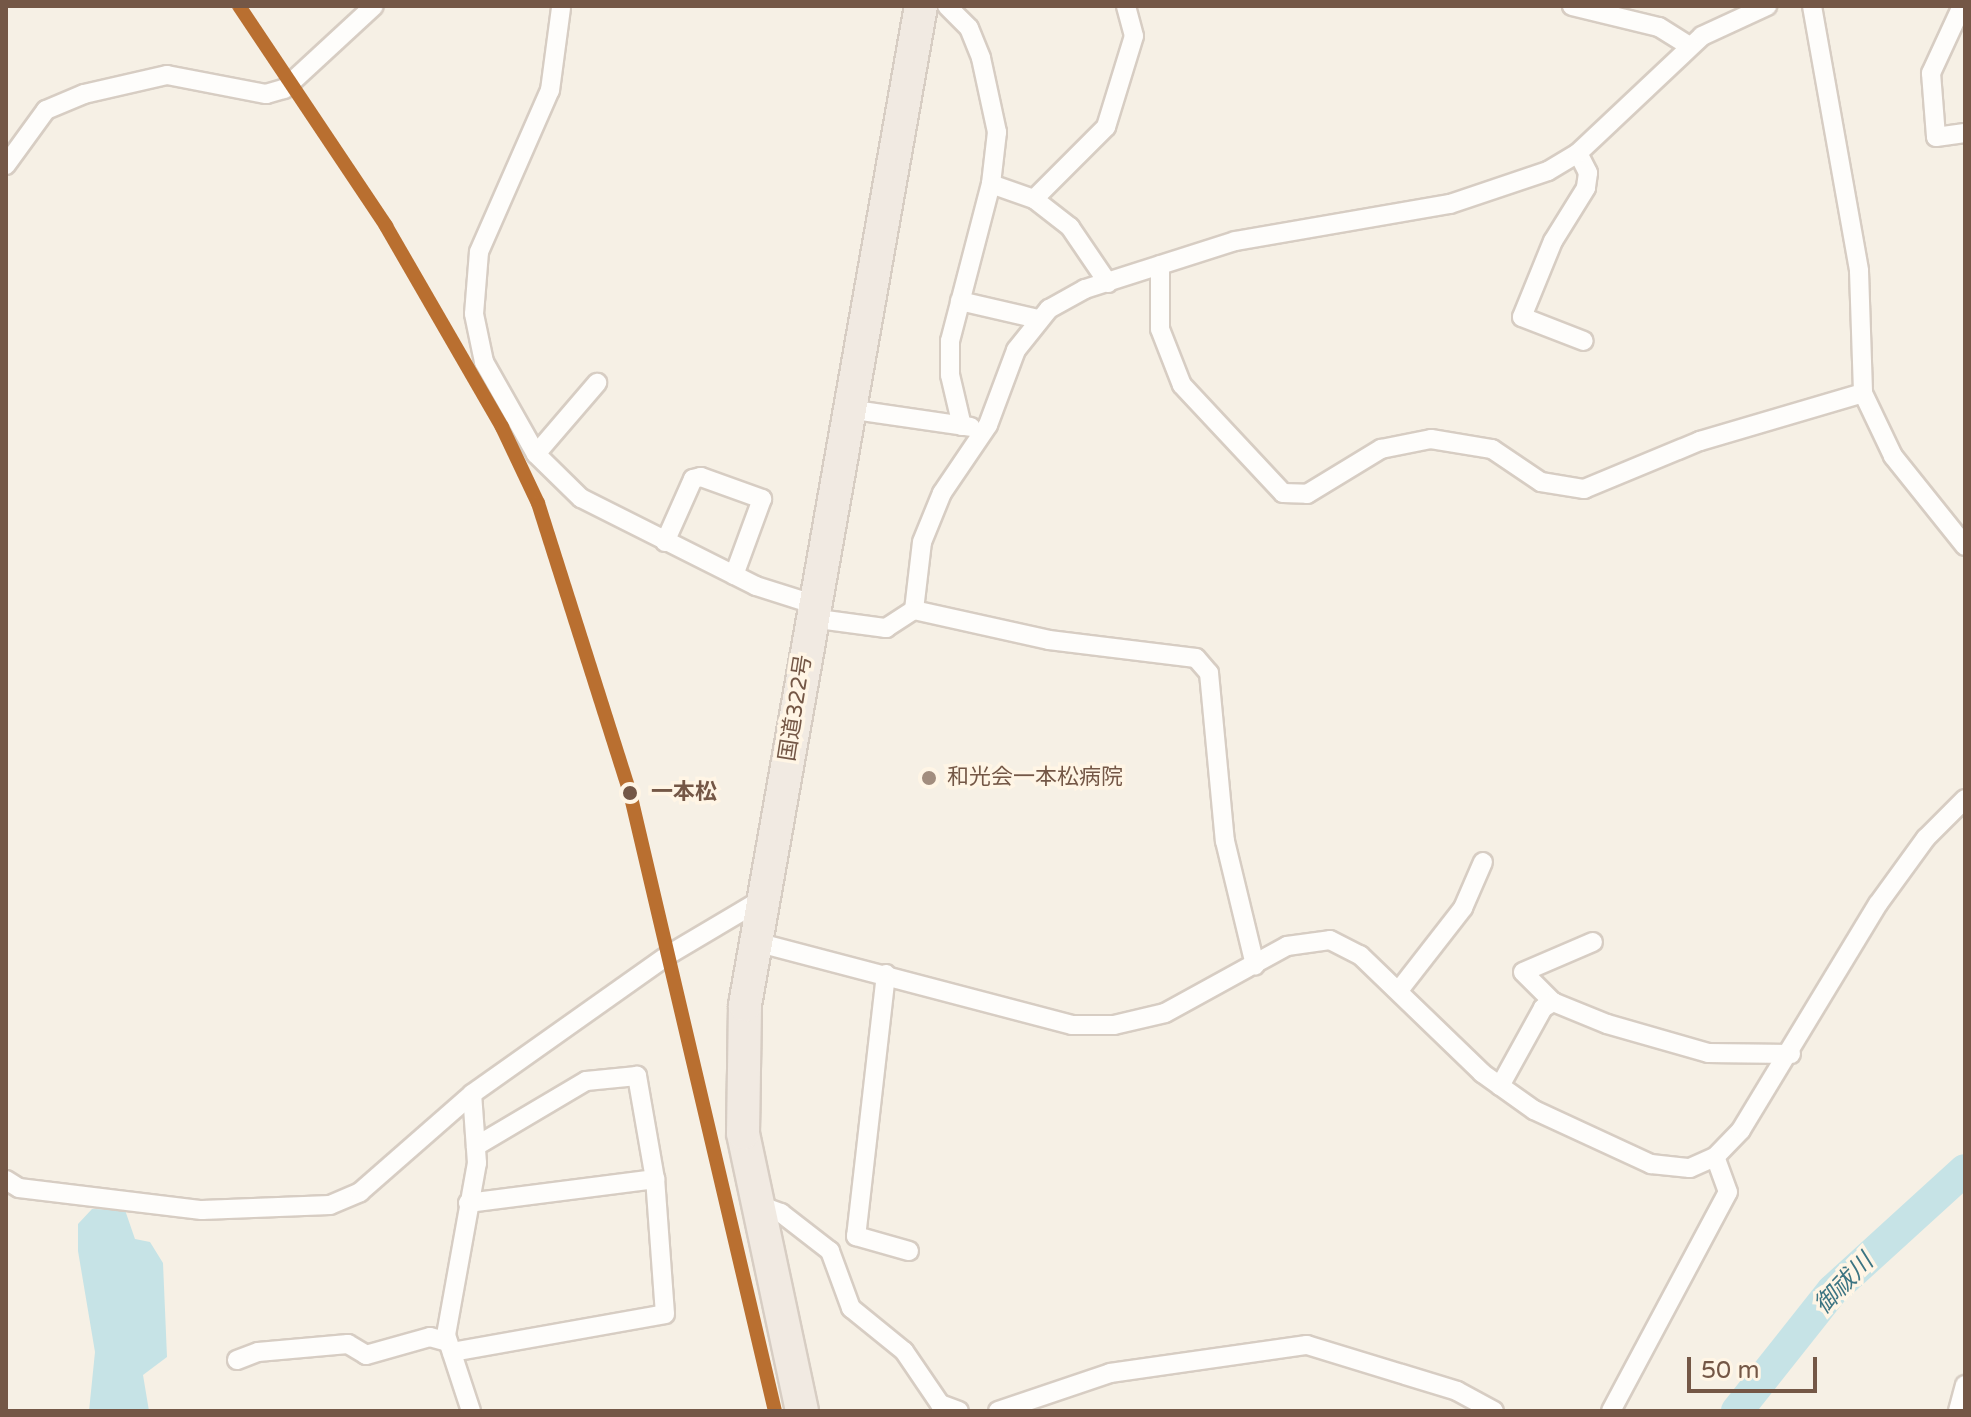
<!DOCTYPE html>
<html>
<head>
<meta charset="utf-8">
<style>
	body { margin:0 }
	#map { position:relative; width:1971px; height:1417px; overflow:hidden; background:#f6f0e5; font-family:"Varela Round","Noto Sans JP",sans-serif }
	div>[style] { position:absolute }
	.water>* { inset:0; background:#c6e3e6 }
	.river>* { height:32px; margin:-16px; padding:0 16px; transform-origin:16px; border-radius:16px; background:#c6e3e6 }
	.roads { filter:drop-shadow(2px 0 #d7cdc3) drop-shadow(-2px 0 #d7cdc3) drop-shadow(0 2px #d7cdc3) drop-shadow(0 -2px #d7cdc3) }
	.minor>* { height:18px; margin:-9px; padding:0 9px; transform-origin:9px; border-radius:9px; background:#fefdfb }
	.trunk>* { height:32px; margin:-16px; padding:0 16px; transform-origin:16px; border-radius:16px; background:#f1eae2 }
	.rail-1>* { height:14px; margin:-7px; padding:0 7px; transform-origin:7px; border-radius:7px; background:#b96f30 }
	.dots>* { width:22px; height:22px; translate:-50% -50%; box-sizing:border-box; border:4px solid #fff5e5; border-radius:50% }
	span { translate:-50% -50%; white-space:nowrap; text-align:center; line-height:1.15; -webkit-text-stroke:7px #fff5e5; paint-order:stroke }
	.street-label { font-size:22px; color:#745746 }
	.poi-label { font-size:22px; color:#745746 }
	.left { translate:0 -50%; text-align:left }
	.stop-label { font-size:22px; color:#745746; font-weight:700 }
	.water-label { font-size:24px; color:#3c7482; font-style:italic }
	.frame { position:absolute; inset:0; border:8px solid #745746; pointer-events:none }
	.scale { position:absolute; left:1687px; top:1357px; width:130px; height:36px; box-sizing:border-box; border:4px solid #745746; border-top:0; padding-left:10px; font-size:24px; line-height:28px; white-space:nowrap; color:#745746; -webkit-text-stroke:6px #fff5e5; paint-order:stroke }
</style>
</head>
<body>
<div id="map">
	<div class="water">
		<i style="clip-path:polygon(92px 1209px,125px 1210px,135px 1239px,150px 1242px,163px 1263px,167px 1357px,143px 1375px,149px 1411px,89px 1411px,95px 1352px,78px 1251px,78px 1224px)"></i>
	</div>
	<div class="river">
		<i style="left:1737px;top:1411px;width:154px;rotate:-51.6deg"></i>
		<i style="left:1833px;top:1290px;width:178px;rotate:-42.3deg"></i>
	</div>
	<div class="roads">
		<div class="minor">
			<i style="left:947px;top:6px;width:31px;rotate:45deg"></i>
			<i style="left:969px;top:28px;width:32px;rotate:68deg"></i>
			<i style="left:981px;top:58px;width:76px;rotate:77.8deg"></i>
			<i style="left:997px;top:132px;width:52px;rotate:96.6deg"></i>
			<i style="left:1572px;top:6px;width:89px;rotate:13.6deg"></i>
			<i style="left:1659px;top:27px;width:36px;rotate:32deg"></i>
			<i style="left:1812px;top:6px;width:269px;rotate:79.9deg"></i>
			<i style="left:1859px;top:271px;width:122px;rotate:88.1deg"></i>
			<i style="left:1863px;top:393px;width:70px;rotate:64.5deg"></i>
			<i style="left:1893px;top:456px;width:115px;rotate:51.3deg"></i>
			<i style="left:1962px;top:6px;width:74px;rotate:114.8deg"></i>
			<i style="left:1931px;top:73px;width:64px;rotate:85.5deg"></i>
			<i style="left:1936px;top:137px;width:29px;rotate:-8deg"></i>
			<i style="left:561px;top:8px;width:83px;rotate:97.6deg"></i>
			<i style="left:550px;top:90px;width:177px;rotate:113.7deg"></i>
			<i style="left:479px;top:252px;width:62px;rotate:94.6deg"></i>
			<i style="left:474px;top:314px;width:49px;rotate:78.2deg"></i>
			<i style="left:484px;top:362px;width:106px;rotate:60.5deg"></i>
			<i style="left:536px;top:454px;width:63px;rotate:44.4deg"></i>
			<i style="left:581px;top:498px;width:196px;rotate:26.7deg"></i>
			<i style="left:756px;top:586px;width:60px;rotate:17.5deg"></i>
			<i style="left:1578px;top:153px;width:22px;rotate:63deg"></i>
			<i style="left:1588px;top:173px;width:15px;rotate:98deg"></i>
			<i style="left:1586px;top:188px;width:62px;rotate:121.9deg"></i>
			<i style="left:1553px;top:241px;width:82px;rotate:112.2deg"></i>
			<i style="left:1522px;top:317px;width:66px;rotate:21.2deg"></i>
			<i style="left:6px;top:165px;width:68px;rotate:-54deg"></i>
			<i style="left:46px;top:110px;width:41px;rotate:-22.8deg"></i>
			<i style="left:84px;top:94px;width:85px;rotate:-12.9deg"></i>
			<i style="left:167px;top:75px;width:101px;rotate:10.9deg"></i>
			<i style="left:266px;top:94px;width:19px;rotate:-16deg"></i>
			<i style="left:284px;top:89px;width:122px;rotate:-42.7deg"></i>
			<i style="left:1160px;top:265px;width:64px;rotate:90deg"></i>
			<i style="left:1160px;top:329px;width:60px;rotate:68.6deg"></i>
			<i style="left:1182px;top:385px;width:148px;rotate:46.9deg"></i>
			<i style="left:1283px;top:493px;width:24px;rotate:2deg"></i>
			<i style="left:1307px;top:494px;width:87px;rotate:-31.3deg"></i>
			<i style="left:1381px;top:449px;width:51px;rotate:-11.3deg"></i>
			<i style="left:1431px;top:439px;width:62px;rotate:9.3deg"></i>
			<i style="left:1492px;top:449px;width:59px;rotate:34deg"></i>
			<i style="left:1541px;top:482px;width:44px;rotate:9.2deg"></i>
			<i style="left:1584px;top:489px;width:126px;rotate:-22.5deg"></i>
			<i style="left:1700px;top:441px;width:170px;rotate:-16.4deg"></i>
			<i style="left:1108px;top:283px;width:68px;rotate:-124.2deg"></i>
			<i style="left:1070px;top:227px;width:46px;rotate:-142.1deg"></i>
			<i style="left:1034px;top:199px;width:102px;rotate:-45deg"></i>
			<i style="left:1106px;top:127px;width:95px;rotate:-72.9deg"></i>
			<i style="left:1134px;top:36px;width:31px;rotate:-105deg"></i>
			<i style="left:960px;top:301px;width:80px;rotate:13deg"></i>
			<i style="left:848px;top:409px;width:124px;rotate:8.3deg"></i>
			<i style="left:962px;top:426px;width:52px;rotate:-103.2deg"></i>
			<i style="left:950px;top:375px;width:34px;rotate:-90deg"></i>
			<i style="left:950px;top:341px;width:162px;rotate:-75.4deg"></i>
			<i style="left:991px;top:184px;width:46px;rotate:19.2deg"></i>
			<i style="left:536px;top:454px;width:94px;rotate:-49.3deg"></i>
			<i style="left:665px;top:542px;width:69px;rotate:-66deg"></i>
			<i style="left:693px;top:479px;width:8px;rotate:-14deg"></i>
			<i style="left:701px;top:477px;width:65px;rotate:19.8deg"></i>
			<i style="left:762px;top:499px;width:81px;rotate:110.2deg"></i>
			<i style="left:914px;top:610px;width:68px;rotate:-83.3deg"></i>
			<i style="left:922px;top:542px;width:53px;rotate:-67.8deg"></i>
			<i style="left:942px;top:493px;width:82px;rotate:-55.9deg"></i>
			<i style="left:988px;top:425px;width:80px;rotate:-69.5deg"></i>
			<i style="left:1016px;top:350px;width:53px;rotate:-51.2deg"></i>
			<i style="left:1049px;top:309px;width:41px;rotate:-29.1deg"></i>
			<i style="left:1085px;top:289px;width:157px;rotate:-17.7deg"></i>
			<i style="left:1235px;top:241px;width:218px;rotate:-9.8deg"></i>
			<i style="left:1450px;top:204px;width:103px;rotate:-18.6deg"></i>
			<i style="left:1548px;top:171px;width:35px;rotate:-31deg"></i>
			<i style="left:1578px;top:153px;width:170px;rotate:-43.3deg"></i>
			<i style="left:1702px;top:36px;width:72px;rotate:-24.8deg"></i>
			<i style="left:811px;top:618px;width:76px;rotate:7.6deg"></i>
			<i style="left:886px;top:628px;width:33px;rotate:-33deg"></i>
			<i style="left:914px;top:610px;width:138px;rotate:12.5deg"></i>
			<i style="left:1049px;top:640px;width:148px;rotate:7deg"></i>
			<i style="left:1196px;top:658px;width:20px;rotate:49deg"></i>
			<i style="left:1209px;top:673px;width:169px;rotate:84.6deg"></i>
			<i style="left:1225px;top:841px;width:128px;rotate:76.4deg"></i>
			<i style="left:752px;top:941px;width:331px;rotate:14.7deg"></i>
			<i style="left:1072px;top:1025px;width:42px"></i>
			<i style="left:1114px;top:1025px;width:52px;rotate:-13.2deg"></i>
			<i style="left:1165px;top:1013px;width:139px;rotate:-28.8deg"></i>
			<i style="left:1287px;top:946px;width:43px;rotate:-7.9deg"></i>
			<i style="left:1330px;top:940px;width:34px;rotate:27deg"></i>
			<i style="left:1360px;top:955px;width:170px;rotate:44deg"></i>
			<i style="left:1482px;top:1073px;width:64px;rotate:35.4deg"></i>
			<i style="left:1534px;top:1110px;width:129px;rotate:24.8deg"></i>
			<i style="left:1651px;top:1164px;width:39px;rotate:6deg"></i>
			<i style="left:1690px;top:1168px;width:27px;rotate:-24deg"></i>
			<i style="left:1715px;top:1157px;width:37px;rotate:-46deg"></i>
			<i style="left:1741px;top:1130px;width:264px;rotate:-58.8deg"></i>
			<i style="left:1878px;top:904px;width:82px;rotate:-54deg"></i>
			<i style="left:1926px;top:838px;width:55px;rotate:-45deg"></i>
			<i style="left:886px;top:974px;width:264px;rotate:96.5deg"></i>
			<i style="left:856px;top:1236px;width:55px;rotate:15.8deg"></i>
			<i style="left:1400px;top:989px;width:103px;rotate:-52.1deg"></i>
			<i style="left:1463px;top:908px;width:50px;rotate:-66.5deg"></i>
			<i style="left:1553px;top:1002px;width:42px;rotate:-135deg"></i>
			<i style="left:1523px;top:972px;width:76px;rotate:-23.2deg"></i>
			<i style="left:1500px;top:1086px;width:89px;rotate:-61.1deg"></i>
			<i style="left:1543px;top:1008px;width:12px;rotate:-31deg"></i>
			<i style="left:1553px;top:1002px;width:58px;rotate:22.2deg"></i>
			<i style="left:1607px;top:1024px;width:105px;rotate:16deg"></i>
			<i style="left:1708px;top:1053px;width:83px;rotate:0.7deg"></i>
			<i style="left:6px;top:1180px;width:15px;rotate:32deg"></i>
			<i style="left:19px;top:1188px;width:184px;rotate:6.9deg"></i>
			<i style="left:202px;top:1210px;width:128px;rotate:-2.2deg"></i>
			<i style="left:330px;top:1205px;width:33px;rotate:-23deg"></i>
			<i style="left:360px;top:1192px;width:149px;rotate:-41.2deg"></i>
			<i style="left:472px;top:1094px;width:242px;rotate:-35.3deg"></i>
			<i style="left:670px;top:954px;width:106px;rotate:-30.7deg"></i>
			<i style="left:468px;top:1203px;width:189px;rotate:-7.3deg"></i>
			<i style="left:756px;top:1204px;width:27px;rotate:20deg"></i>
			<i style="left:781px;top:1213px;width:62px;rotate:37.8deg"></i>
			<i style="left:830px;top:1251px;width:61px;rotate:69.8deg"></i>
			<i style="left:851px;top:1308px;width:68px;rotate:39.1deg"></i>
			<i style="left:904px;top:1351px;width:64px;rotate:55.8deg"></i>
			<i style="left:940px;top:1404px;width:20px;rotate:20deg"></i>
			<i style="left:452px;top:1352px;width:216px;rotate:-10.1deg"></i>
			<i style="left:665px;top:1314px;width:135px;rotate:-94.2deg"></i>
			<i style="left:655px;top:1179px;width:105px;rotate:-99.9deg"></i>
			<i style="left:637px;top:1076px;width:51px;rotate:174.4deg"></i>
			<i style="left:586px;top:1081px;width:128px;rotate:149.4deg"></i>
			<i style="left:237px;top:1360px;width:22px;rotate:-21deg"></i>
			<i style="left:258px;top:1352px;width:90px;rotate:-5.1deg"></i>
			<i style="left:348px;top:1344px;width:21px;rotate:31deg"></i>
			<i style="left:366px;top:1355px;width:66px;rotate:-15.7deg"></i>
			<i style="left:430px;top:1337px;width:18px;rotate:16deg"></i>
			<i style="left:471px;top:1411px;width:80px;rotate:-108.2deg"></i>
			<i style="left:446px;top:1335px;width:175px;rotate:-79.8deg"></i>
			<i style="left:477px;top:1163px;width:69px;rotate:-94.1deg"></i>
			<i style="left:998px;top:1411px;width:118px;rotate:-18.7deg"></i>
			<i style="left:1110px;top:1373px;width:199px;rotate:-8.1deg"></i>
			<i style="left:1307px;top:1345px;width:157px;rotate:17deg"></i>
			<i style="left:1457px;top:1391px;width:42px;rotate:28.4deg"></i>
			<i style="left:1611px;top:1411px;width:248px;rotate:-61.9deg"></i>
			<i style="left:1728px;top:1192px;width:37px;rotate:-110deg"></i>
			<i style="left:1958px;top:1411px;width:27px;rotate:-75deg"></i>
		</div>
		<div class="trunk">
			<i style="left:802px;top:1411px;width:284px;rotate:-102deg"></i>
			<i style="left:743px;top:1133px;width:128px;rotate:-89.1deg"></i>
			<i style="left:745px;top:1005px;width:1014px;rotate:-80.01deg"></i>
		</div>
	</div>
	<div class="rail-1">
		<i style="left:239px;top:6px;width:265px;rotate:56.2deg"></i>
		<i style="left:386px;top:226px;width:232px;rotate:60deg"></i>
		<i style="left:502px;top:427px;width:84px;rotate:64.7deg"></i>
		<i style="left:538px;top:503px;width:304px;rotate:72.4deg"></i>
		<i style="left:630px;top:793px;width:635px;rotate:76.8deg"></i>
	</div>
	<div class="dots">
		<i style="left:929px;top:778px;background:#a28d7e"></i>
		<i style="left:630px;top:793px;background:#745746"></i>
	</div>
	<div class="street-label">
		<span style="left:796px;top:708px;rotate:-81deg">国道322号</span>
	</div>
	<div class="poi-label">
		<span class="left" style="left:947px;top:778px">和光会一本松病院</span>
	</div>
	<div class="stop-label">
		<span class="left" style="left:651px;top:793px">一本松</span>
	</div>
	<div class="water-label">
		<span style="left:1844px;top:1284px;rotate:-46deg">御祓川</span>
	</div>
	<div class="frame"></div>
	<div class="scale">50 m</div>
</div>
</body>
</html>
